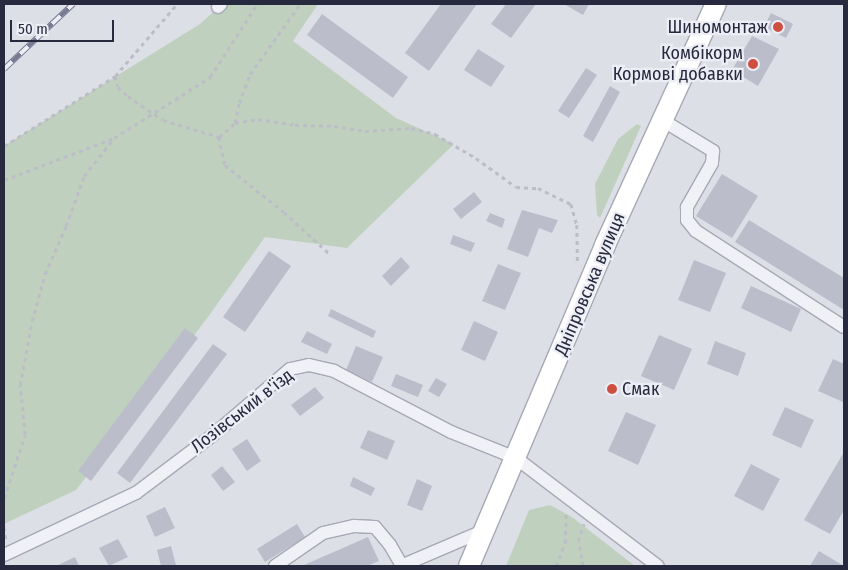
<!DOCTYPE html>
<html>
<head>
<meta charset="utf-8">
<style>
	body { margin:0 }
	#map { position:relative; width:848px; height:570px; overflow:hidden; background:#dddfe7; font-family:"Fira Sans Condensed",sans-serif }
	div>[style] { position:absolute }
	.green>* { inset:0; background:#bfd1be }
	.building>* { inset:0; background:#bbbdca }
	.path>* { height:2.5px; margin-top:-1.25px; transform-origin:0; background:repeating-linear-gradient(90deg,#bcbdc6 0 4px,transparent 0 8px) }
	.roads { filter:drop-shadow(1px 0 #a6a8b4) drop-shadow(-1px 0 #a6a8b4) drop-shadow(0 1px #a6a8b4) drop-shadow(0 -1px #a6a8b4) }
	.minor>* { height:12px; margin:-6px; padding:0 6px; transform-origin:6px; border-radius:6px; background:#f0f1f6 }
	.trunk>* { height:20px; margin:-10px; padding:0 10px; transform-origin:10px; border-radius:10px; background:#fff }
	.rail>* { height:5.5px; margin-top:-2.75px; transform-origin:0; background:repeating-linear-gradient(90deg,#edeef5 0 11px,#777a91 0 22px); box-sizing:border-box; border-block:1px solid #777a91 }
	.dots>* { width:14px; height:14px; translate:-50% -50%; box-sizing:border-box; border:2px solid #edeef5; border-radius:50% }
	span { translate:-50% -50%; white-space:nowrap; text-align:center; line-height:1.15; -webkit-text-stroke:4.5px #edeef5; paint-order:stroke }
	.poi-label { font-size:18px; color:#27293e }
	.right { translate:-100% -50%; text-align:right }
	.left { translate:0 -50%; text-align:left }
	.street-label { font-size:18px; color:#27293e }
	.frame { position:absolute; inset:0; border:5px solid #27293e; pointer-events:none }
	.scale { position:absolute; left:10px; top:20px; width:104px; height:22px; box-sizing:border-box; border:2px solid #27293e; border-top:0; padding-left:6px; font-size:15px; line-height:18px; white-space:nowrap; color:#27293e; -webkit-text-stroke:4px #edeef5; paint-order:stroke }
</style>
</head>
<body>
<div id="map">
	<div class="green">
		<i style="clip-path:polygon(222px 4px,318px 4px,293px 41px,396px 118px,454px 144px,347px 248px,265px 237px,208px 317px,76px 490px,4px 524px,4px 146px,200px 24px)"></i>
		<i style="clip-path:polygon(637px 124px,641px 126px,600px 218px,597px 215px,595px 184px,618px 139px)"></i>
		<i style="clip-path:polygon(550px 505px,572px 517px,635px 566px,506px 566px,529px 510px)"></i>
	</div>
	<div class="building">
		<i style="clip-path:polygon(441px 4px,477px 4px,429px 71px,405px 53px)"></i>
		<i style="clip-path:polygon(506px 4px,536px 4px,511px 38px,491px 24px)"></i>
		<i style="clip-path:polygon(564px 4px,589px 4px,583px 15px)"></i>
		<i style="clip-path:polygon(771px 13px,793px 24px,786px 38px,764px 27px)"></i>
		<i style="clip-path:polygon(322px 14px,408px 77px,393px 98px,307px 35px)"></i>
		<i style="clip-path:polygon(752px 36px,779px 49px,758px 86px,732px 70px)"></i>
		<i style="clip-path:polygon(478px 49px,505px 66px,491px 87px,464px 70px)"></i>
		<i style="clip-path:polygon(586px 68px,597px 75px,569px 118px,558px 111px)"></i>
		<i style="clip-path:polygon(610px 86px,620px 92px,593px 142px,583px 136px)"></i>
		<i style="clip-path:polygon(722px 174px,758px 196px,732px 238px,696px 216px)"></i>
		<i style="clip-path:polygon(474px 192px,482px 202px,461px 219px,453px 209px)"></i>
		<i style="clip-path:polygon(522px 210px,558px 220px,552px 233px,539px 228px,528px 257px,507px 249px)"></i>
		<i style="clip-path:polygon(490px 213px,505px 219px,502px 228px,486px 221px)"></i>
		<i style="clip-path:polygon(749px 220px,844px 278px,844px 310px,735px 242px)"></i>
		<i style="clip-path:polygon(453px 235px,475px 243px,471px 252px,450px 244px)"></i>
		<i style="clip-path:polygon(269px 251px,291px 266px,245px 332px,223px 317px)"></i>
		<i style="clip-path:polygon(401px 257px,410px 267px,391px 286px,382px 276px)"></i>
		<i style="clip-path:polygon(694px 260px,726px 273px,710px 312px,678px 300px)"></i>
		<i style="clip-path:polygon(498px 264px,521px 273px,505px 310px,482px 301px)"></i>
		<i style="clip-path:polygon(751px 286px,801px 309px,791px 332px,741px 308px)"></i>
		<i style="clip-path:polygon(331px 309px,376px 331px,373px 338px,328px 316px)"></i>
		<i style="clip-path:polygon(474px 321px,498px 332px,485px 361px,461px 350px)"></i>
		<i style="clip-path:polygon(185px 328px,198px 338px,91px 481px,78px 471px)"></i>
		<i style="clip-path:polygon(307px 331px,332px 344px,327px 354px,301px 342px)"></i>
		<i style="clip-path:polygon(659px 335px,692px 349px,674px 390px,641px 376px)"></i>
		<i style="clip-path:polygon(715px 341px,746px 353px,738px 376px,707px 364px)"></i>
		<i style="clip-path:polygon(213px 344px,227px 354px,130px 483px,117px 473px)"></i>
		<i style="clip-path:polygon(356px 346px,383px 357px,372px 382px,346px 370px)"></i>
		<i style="clip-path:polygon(833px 359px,844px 364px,843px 402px,818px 391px)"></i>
		<i style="clip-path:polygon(396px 374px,423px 385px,418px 397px,391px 386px)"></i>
		<i style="clip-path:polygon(436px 378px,447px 384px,439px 397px,428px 391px)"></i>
		<i style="clip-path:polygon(315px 387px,324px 398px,300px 416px,291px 405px)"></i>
		<i style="clip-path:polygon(785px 407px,814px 420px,801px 448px,772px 435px)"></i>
		<i style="clip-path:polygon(626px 412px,656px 425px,638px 465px,608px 451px)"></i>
		<i style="clip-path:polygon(368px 430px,395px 441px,387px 460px,360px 448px)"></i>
		<i style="clip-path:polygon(247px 439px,261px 461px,247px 471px,232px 449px)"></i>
		<i style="clip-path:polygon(844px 452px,844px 510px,830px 534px,804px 520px)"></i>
		<i style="clip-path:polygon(751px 464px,780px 479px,763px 511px,734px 496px)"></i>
		<i style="clip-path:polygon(222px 466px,235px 482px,223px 491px,211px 475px)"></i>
		<i style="clip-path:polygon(353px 477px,375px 488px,371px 496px,350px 486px)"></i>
		<i style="clip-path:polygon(417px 479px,432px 486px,422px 511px,407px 505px)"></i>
		<i style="clip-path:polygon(165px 507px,175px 528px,155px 537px,146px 516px)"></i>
		<i style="clip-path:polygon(297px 524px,305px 537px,265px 562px,257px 549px)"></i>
		<i style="clip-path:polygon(368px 537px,379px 561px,367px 566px,304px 566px,304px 565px)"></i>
		<i style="clip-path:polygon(118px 539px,128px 557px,109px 566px,99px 548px)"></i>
		<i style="clip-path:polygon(171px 546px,176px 565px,161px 566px,157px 550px)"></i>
		<i style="clip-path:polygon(819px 551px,844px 566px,810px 566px)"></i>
		<i style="clip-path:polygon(75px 557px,79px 566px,56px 566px)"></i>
	</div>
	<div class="path">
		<i style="left:115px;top:76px;width:11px;rotate:75deg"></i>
		<i style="left:118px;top:87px;width:13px;rotate:42deg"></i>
		<i style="left:128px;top:96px;width:42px;rotate:34.4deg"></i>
		<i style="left:163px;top:120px;width:59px;rotate:16.9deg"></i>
		<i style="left:219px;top:137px;width:21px;rotate:-41deg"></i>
		<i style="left:235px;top:123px;width:23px;rotate:-10deg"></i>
		<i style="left:258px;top:119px;width:37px;rotate:9deg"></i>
		<i style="left:295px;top:125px;width:39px;rotate:1deg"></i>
		<i style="left:334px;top:126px;width:31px;rotate:9deg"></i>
		<i style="left:365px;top:131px;width:46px;rotate:-3.7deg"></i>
		<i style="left:411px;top:128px;width:25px;rotate:14deg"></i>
		<i style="left:435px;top:134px;width:48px;rotate:30.3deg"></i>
		<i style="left:476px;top:158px;width:49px;rotate:35.9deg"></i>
		<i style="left:516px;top:187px;width:22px;rotate:3deg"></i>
		<i style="left:538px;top:188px;width:37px;rotate:26deg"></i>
		<i style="left:571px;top:204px;width:22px;rotate:74deg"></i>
		<i style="left:577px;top:225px;width:39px;rotate:89deg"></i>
		<i style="left:235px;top:123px;width:20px;rotate:-79deg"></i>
		<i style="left:239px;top:103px;width:31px;rotate:-69deg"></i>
		<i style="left:250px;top:74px;width:86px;rotate:-54.5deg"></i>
		<i style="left:219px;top:137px;width:29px;rotate:78deg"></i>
		<i style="left:225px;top:165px;width:75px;rotate:38.5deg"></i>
		<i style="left:284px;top:212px;width:64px;rotate:42.5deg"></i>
		<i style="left:4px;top:146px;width:131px;rotate:-32.2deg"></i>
		<i style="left:115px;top:76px;width:95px;rotate:-49.3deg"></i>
		<i style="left:4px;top:180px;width:118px;rotate:-20.9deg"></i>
		<i style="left:114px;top:138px;width:114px;rotate:-32.4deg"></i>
		<i style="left:210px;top:77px;width:87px;rotate:-57.2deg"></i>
		<i style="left:4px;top:498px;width:66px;rotate:-71.6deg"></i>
		<i style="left:25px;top:435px;width:50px;rotate:-95.7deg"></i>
		<i style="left:20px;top:385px;width:65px;rotate:-79.4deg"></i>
		<i style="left:32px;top:321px;width:49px;rotate:-74.5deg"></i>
		<i style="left:45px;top:274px;width:52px;rotate:-66.4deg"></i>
		<i style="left:66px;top:226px;width:53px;rotate:-70.2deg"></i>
		<i style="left:84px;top:176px;width:48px;rotate:-51.7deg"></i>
		<i style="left:4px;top:527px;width:13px;rotate:81deg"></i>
		<i style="left:556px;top:566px;width:25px;rotate:-69deg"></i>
		<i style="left:565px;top:543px;width:31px;rotate:-88deg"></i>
		<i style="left:583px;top:566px;width:25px;rotate:-101deg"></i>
		<i style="left:578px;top:541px;width:18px;rotate:-71deg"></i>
	</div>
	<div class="roads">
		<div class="minor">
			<i style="left:218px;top:7px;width:4px;rotate:-45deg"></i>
			<i style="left:662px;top:120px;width:60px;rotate:31.3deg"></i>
			<i style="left:713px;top:151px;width:12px;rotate:95deg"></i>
			<i style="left:712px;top:163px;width:51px;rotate:119.6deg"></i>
			<i style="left:687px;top:207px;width:13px;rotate:90deg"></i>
			<i style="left:687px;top:220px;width:14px;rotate:51deg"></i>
			<i style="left:696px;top:231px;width:176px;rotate:33deg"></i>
			<i style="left:4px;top:555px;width:146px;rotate:-25.2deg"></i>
			<i style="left:136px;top:493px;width:96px;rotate:-37deg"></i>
			<i style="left:213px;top:435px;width:101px;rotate:-40.6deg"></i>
			<i style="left:290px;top:369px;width:19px;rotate:-12deg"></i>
			<i style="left:309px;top:365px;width:26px;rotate:13deg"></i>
			<i style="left:334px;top:371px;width:132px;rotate:27.5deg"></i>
			<i style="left:451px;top:432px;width:70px;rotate:21.8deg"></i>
			<i style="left:516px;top:458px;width:178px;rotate:37.3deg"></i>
			<i style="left:275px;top:566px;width:58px;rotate:-34.5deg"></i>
			<i style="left:323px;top:533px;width:32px;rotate:-13deg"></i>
			<i style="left:354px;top:526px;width:21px;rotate:3deg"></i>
			<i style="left:375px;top:527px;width:23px;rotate:50deg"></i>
			<i style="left:390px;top:545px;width:24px;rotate:60deg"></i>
			<i style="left:401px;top:566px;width:91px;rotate:-23.2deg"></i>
		</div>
		<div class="trunk">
			<i style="left:469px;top:566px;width:349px;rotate:-67deg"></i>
			<i style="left:605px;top:245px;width:265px;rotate:-65.3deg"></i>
		</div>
	</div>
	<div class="rail">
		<i style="left:4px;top:69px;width:95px;rotate:-43.3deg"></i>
	</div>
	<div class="dots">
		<i style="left:778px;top:27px;background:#ce4f40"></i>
		<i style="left:753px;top:64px;background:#ce4f40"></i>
		<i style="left:612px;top:389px;background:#ce4f40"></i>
	</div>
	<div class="poi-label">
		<span class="right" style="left:768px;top:27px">Шиномонтаж</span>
		<span class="right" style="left:743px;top:64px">Комбікорм<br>Кормові добавки</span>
		<span class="left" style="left:622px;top:389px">Смак</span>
	</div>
	<div class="street-label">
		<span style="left:590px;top:284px;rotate:-67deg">Дніпровська вулиця</span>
		<span style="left:242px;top:411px;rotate:-38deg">Лозівський в'їзд</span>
	</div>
	<div class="frame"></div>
	<div class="scale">50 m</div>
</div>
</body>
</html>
